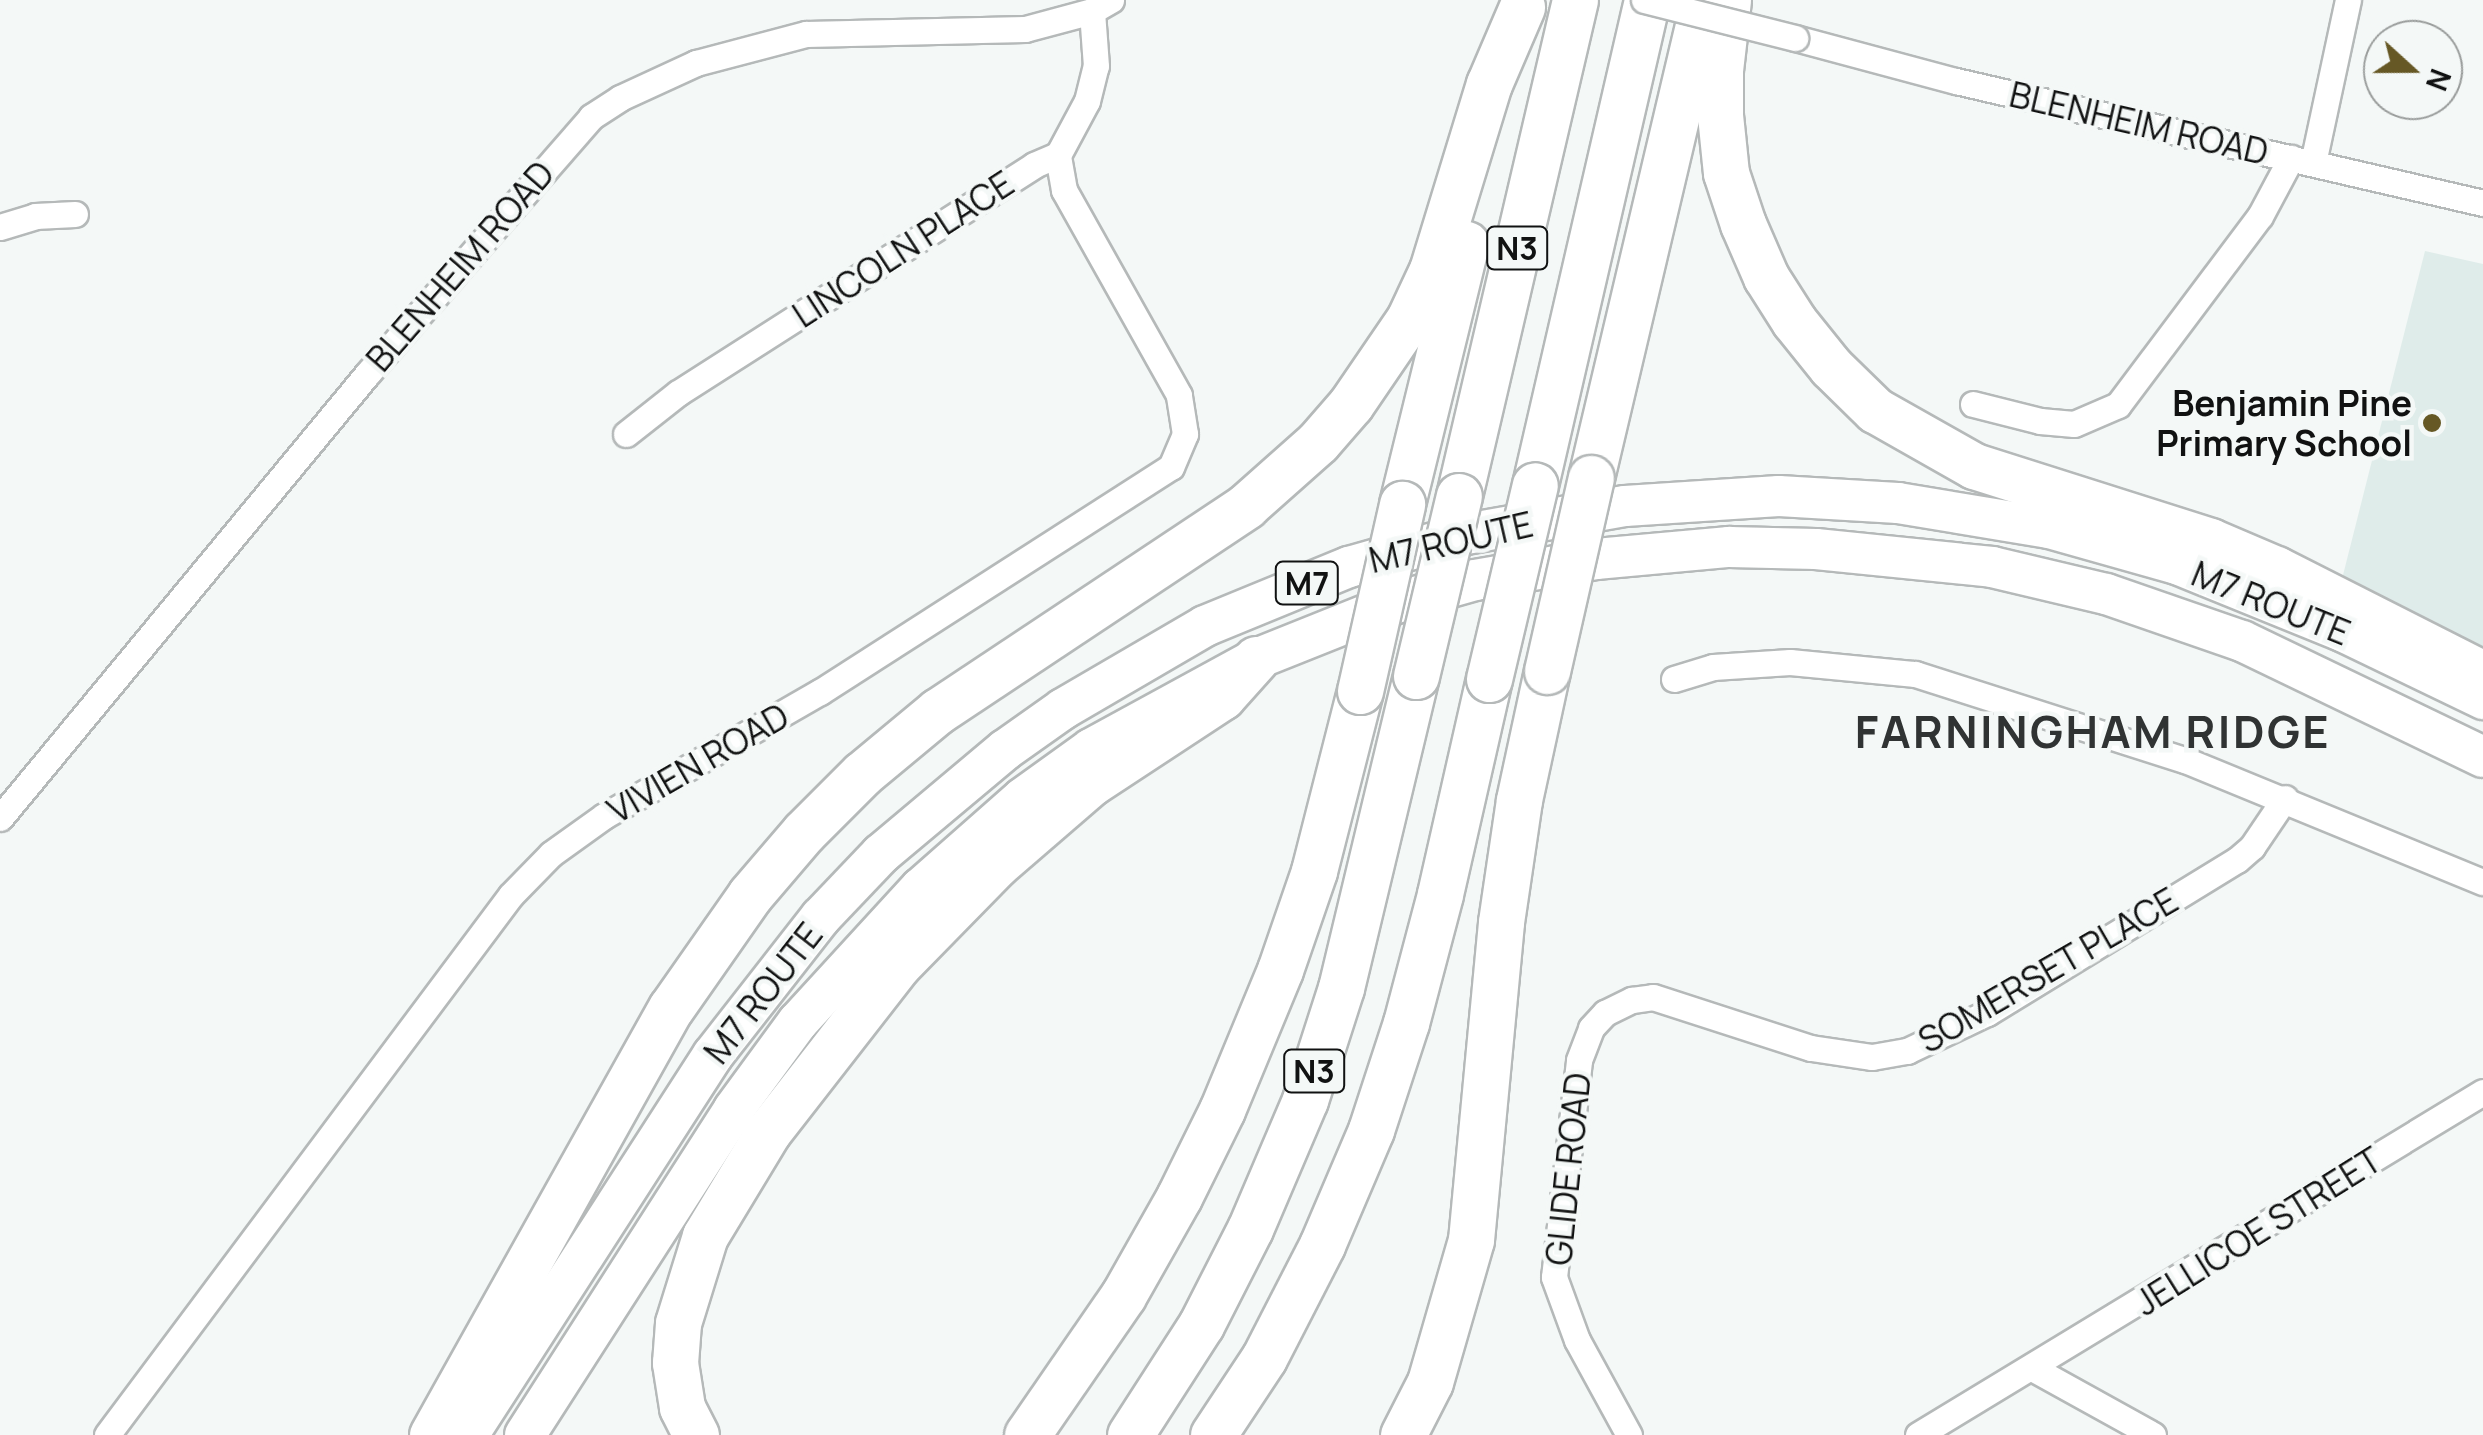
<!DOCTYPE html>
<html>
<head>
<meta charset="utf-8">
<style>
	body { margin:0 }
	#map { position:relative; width:2483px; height:1435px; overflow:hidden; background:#f4f8f7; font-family:Manrope,sans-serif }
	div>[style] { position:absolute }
	.built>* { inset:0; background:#dfecea }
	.roads { filter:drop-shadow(2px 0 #b5b9b9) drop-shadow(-2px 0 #b5b9b9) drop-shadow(0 2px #b5b9b9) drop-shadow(0 -2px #b5b9b9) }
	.minor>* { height:25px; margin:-12.5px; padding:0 12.5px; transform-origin:12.5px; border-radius:12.5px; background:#fff }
	.trunk>* { height:40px; margin:-20px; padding:0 20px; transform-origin:20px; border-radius:20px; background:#fff }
	.motorway>* { height:45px; margin:-22.5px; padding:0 22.5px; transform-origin:22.5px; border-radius:22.5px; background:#fff }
	.bridges { filter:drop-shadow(2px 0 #b5b9b9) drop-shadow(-2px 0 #b5b9b9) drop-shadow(0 2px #b5b9b9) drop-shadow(0 -2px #b5b9b9) }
	.minor-bridge>* { height:25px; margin:-12.5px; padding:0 12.5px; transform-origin:12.5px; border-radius:12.5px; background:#fff }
	.motorway-bridge>* { height:45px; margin:-22.5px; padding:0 22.5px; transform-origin:22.5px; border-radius:22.5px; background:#fff }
	.dots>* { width:28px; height:28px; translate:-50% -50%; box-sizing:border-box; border:5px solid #f4f8f7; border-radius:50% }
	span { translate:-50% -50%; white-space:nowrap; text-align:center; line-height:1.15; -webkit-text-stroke:9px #f4f8f7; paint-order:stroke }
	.shield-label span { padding:2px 8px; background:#f4f8f7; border:2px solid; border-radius:8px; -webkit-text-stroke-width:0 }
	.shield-label { font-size:32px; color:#111212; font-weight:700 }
	.street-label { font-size:35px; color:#111212 }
	.poi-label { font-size:35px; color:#111212; font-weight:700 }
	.right { translate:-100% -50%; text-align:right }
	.district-label { font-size:45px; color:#303333; font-weight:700; letter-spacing:2.5px }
	.north { position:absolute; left:2363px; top:20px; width:100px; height:100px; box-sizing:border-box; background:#f4f8f7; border:2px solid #999c9b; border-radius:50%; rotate:111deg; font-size:28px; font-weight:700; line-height:40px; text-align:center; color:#111212 }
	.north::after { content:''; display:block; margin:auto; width:35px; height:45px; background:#665825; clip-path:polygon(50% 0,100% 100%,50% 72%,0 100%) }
</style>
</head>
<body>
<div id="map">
	<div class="built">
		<i style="clip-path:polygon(2425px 251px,2483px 264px,2483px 656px,2341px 583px)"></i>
	</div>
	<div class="roads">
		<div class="minor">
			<i style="left:1795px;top:38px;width:167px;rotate:15deg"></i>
			<i style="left:1956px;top:81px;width:541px;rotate:13.03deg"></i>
			<i style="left:2313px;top:163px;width:167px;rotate:-77.9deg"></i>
			<i style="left:0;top:227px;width:37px;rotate:-17deg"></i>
			<i style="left:35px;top:216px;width:40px;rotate:-2.9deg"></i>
			<i style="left:1973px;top:404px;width:69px;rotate:14.2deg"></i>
			<i style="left:2040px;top:421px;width:34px;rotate:5deg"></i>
			<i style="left:2074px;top:424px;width:48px;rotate:-23.4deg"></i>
			<i style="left:2118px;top:405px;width:236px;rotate:-53.1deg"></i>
			<i style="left:2260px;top:216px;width:66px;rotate:-61.9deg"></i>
			<i style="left:626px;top:434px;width:66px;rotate:-38.3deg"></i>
			<i style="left:678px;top:393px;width:423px;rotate:-32.6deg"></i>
			<i style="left:1034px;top:165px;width:26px;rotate:-23deg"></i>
			<i style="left:1058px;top:155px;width:61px;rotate:-61.8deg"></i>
			<i style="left:1087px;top:101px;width:36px;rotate:-76deg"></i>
			<i style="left:1096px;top:66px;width:55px;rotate:-94.2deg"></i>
			<i style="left:1674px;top:679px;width:41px;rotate:-17.1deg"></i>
			<i style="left:1713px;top:667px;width:77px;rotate:-3.7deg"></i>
			<i style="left:1790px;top:662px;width:126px;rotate:5.5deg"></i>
			<i style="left:1915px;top:674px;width:283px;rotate:17.7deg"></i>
			<i style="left:2185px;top:760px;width:322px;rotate:22.3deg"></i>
			<i style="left:0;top:818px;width:577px;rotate:-50.41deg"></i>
			<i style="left:368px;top:373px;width:340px;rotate:-48.9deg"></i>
			<i style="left:591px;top:117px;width:35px;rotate:-33deg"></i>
			<i style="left:620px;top:98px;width:84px;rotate:-24.7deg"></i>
			<i style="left:696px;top:63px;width:114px;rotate:-14.8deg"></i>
			<i style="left:806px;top:34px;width:219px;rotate:-1.3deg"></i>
			<i style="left:1025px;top:29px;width:69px;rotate:-15deg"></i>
			<i style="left:1092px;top:11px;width:22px;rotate:-30deg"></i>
			<i style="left:2034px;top:1369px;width:136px;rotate:29deg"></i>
			<i style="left:107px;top:1435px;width:674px;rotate:-53.2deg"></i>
			<i style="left:511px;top:895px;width:57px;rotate:-45.7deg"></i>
			<i style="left:551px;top:854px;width:65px;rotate:-35.6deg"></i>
			<i style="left:604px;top:816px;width:249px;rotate:-29.9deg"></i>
			<i style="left:820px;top:692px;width:417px;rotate:-32.7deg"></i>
			<i style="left:1171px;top:467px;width:36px;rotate:-67deg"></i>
			<i style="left:1185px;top:434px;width:39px;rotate:-99deg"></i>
			<i style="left:1179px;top:395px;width:235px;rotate:-119.3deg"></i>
			<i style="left:1064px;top:190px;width:36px;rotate:-100deg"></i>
			<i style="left:1629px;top:1435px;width:108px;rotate:-118.7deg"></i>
			<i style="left:1577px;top:1340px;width:67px;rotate:-110.1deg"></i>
			<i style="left:1554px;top:1277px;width:218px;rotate:-83.4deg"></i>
			<i style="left:1579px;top:1060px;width:34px;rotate:-69deg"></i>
			<i style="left:1591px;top:1028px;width:21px;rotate:-47deg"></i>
			<i style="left:1605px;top:1013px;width:30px;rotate:-26deg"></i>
			<i style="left:1632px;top:1000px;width:21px;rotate:-8deg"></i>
			<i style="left:1653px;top:997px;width:166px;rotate:17.9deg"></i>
			<i style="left:1811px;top:1048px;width:62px;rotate:8.4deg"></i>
			<i style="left:1872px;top:1057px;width:36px;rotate:-10deg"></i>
			<i style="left:1907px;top:1051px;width:89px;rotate:-25.4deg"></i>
			<i style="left:1987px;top:1013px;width:293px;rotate:-31.5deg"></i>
			<i style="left:2237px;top:860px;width:20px;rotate:-41deg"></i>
			<i style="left:2252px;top:847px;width:59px;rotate:-56deg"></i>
			<i style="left:1918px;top:1435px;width:661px;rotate:-31.26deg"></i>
		</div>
		<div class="trunk">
			<i style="left:468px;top:1435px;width:452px;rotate:-57.2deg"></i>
			<i style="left:713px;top:1055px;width:175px;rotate:-52deg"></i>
			<i style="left:821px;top:917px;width:87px;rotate:-46.4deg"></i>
			<i style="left:881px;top:854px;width:162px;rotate:-40deg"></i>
			<i style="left:1005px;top:750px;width:71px;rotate:-35.3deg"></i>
			<i style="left:1063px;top:709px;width:164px;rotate:-30.3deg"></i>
			<i style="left:1205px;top:626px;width:156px;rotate:-22.3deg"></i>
			<i style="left:1349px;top:567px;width:122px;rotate:-15.8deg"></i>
			<i style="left:1466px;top:534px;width:161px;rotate:-10deg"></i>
			<i style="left:1625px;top:506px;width:154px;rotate:-3.7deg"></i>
			<i style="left:1779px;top:496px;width:119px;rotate:3.4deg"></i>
			<i style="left:1898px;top:503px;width:153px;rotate:9.4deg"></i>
			<i style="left:2049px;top:528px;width:133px;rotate:15.7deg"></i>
			<i style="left:2177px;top:564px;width:178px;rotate:22.1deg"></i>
			<i style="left:2342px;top:631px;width:157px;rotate:25.7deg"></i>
			<i style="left:525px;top:1435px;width:387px;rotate:-57.3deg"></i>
			<i style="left:734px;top:1109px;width:108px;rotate:-53.7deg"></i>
			<i style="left:798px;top:1022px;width:182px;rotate:-47.5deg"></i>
			<i style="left:921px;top:888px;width:136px;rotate:-41.4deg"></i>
			<i style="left:1023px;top:798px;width:84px;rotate:-35.8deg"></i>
			<i style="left:1091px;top:749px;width:188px;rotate:-28.6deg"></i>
			<i style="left:1256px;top:659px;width:156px;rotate:-21.8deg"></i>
			<i style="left:1401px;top:601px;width:77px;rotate:-15.8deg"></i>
			<i style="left:1475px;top:580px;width:123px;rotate:-9.8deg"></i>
			<i style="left:1596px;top:559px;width:134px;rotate:-5.2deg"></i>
			<i style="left:1729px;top:547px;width:87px;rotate:1.3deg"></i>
			<i style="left:1816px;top:549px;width:177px;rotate:5.8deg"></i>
			<i style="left:1992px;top:567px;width:117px;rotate:13.3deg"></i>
			<i style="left:2106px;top:594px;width:144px;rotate:19.1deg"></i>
			<i style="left:2242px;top:641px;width:267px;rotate:25.7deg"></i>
		</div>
		<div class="motorway">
			<i style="left:1728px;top:0;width:70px;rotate:96.5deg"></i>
			<i style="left:1720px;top:70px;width:45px;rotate:90deg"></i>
			<i style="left:1720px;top:115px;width:58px;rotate:84.1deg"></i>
			<i style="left:1726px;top:173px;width:54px;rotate:71.6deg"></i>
			<i style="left:1743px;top:224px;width:58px;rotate:66.5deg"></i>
			<i style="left:1766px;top:277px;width:52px;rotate:57.5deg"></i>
			<i style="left:1794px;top:321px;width:59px;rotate:51.2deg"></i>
			<i style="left:1831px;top:367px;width:62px;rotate:44.3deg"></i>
			<i style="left:1875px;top:410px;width:114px;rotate:29.5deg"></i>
			<i style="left:1974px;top:466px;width:248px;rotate:17.6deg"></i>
			<i style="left:2210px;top:541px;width:72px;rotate:23deg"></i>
			<i style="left:2276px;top:569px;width:232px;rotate:26.9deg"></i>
			<i style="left:1591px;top:478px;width:484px;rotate:-76.7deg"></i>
			<i style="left:1535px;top:485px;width:498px;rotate:-77deg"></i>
			<i style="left:1459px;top:496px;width:509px;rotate:-76.84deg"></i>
			<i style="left:1402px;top:504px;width:268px;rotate:-76.2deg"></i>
			<i style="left:432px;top:1435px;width:489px;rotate:-60.8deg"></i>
			<i style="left:671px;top:1008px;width:138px;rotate:-55deg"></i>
			<i style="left:750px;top:895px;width:83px;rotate:-49.4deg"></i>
			<i style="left:804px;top:832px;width:82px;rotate:-45deg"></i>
			<i style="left:862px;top:774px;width:99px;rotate:-39.7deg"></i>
			<i style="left:938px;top:711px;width:370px;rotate:-33.6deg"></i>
			<i style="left:1246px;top:506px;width:96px;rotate:-41.6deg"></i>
			<i style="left:1318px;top:442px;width:50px;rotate:-49deg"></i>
			<i style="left:1351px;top:404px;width:103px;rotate:-55.7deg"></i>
			<i style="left:1409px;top:319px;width:54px;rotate:-64.9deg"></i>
			<i style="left:1432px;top:270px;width:195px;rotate:-73deg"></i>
			<i style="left:1489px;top:84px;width:84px;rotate:-66.8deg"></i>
			<i style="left:696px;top:1435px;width:31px;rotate:-117deg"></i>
			<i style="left:682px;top:1407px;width:45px;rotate:-99deg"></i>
			<i style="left:675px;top:1363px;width:40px;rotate:-85.7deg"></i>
			<i style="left:678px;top:1323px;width:91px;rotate:-72.8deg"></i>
			<i style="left:705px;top:1236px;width:122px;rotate:-58.8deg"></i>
			<i style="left:768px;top:1132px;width:212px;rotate:-52.1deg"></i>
			<i style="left:898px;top:965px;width:141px;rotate:-45.6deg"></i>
			<i style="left:997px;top:864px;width:124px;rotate:-40.8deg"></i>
			<i style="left:1091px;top:783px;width:157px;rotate:-33.3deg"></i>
			<i style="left:1222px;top:697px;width:51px;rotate:-48.2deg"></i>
			<i style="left:1027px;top:1435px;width:169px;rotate:-55.4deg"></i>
			<i style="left:1123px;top:1296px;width:114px;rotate:-60.5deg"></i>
			<i style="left:1179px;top:1197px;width:97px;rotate:-63.7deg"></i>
			<i style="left:1222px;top:1110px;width:152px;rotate:-67.5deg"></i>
			<i style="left:1280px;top:970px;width:105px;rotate:-71deg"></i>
			<i style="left:1314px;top:871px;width:186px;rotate:-75.7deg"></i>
			<i style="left:1130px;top:1435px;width:131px;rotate:-57.2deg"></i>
			<i style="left:1201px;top:1325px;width:108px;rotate:-63deg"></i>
			<i style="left:1250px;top:1229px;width:140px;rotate:-66.9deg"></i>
			<i style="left:1305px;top:1100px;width:118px;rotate:-72.2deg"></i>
			<i style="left:1341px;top:988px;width:321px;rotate:-76.5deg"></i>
			<i style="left:1213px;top:1435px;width:92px;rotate:-56.5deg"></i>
			<i style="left:1264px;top:1358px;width:127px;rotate:-62.8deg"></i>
			<i style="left:1322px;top:1245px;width:125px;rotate:-66.9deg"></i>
			<i style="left:1371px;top:1130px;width:113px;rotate:-71.9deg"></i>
			<i style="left:1406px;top:1023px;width:133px;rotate:-75.2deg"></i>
			<i style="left:1440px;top:894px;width:221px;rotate:-77.2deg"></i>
			<i style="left:1403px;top:1435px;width:59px;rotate:-63deg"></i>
			<i style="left:1430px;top:1382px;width:148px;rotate:-73.9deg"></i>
			<i style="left:1471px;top:1240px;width:319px;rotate:-84.6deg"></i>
			<i style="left:1501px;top:922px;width:123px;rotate:-81.6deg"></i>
			<i style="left:1519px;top:800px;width:132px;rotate:-77.8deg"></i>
		</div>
	</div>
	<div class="bridges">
		<div class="minor-bridge">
			<i style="left:1644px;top:0;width:156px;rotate:14.1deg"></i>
		</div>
		<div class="motorway-bridge">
			<i style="left:1547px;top:671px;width:198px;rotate:-77.2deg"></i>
			<i style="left:1416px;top:676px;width:185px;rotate:-76.6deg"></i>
			<i style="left:1489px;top:679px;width:199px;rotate:-76.7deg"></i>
			<i style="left:1360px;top:691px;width:192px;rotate:-77.3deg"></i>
		</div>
	</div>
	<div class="dots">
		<i style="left:2432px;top:423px;background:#665825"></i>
	</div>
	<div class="shield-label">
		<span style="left:1517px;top:248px">N3</span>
		<span style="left:1307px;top:583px">M7</span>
		<span style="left:1314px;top:1071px">N3</span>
	</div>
	<div class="street-label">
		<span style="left:2139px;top:123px;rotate:13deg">BLENHEIM ROAD</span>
		<span style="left:903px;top:249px;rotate:-33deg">LINCOLN PLACE</span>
		<span style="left:460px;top:266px;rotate:-49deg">BLENHEIM ROAD</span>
		<span style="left:1451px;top:542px;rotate:-13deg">M7 ROUTE</span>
		<span style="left:2271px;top:603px;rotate:22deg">M7 ROUTE</span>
		<span style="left:698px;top:763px;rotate:-30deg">VIVIEN ROAD</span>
		<span style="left:2048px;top:970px;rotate:-30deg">SOMERSET PLACE</span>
		<span style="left:763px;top:993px;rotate:-52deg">M7 ROUTE</span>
		<span style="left:1568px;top:1169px;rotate:-84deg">GLIDE ROAD</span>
		<span style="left:2258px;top:1231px;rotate:-32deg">JELLICOE STREET</span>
	</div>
	<div class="poi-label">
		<span class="right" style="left:2412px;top:423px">Benjamin Pine<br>Primary School</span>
	</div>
	<div class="district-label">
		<span style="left:2093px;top:732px">FARNINGHAM RIDGE</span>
	</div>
	<div class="north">N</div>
</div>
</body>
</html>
